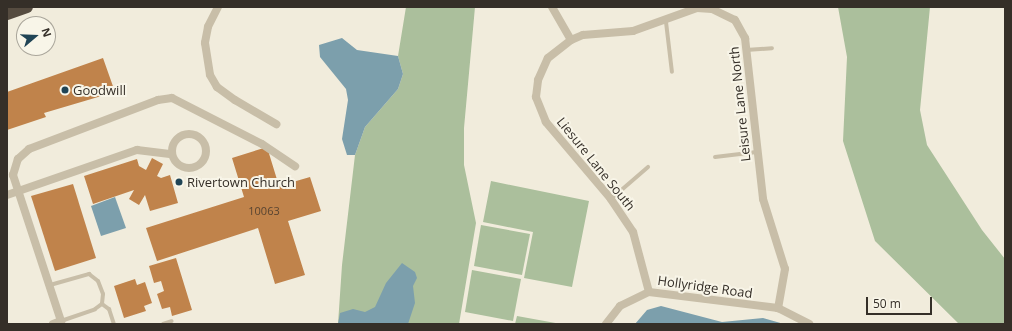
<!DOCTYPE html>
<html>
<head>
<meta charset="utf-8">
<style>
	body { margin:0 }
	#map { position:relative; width:1012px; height:331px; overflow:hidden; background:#f1ecdc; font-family:"Open Sans",sans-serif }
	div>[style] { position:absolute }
	.green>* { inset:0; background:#abbf9c }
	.water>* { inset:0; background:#7c9fac }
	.building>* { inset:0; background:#c0834b }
	.lane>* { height:4px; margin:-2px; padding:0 2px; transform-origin:2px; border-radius:2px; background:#c8bea8 }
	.street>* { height:8px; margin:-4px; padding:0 4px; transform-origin:4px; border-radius:4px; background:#c8bea8 }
	.street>.ring { margin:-4px; padding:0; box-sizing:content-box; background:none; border:8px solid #c8bea8; border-radius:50% }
	.highway>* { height:12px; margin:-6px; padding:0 6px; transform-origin:6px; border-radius:6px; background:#564c40 }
	.dots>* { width:11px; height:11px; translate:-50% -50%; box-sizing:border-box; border:2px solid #f8f5e8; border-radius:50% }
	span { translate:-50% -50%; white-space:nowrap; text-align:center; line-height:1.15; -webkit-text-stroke:4px #f8f5e8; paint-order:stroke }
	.number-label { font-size:11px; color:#584431 }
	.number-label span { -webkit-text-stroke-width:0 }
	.poi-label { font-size:13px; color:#352f28 }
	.left { translate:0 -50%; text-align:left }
	.street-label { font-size:13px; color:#352f28 }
	.frame { position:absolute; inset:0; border:8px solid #352f28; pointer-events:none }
	.north { position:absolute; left:16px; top:16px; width:40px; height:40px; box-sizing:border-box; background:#f8f5e8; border:1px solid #aaa69b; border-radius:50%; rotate:71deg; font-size:11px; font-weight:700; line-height:16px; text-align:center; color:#352f28 }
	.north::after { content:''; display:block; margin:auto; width:14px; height:18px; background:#204455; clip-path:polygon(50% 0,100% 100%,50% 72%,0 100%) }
	.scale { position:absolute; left:866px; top:297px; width:66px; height:18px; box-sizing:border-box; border:2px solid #352f28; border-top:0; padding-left:5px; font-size:12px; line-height:14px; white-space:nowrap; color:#352f28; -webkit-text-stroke:3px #f8f5e8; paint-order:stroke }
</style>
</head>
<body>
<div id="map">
	<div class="green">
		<i style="clip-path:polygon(406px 7px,475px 7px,464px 128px,464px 165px,476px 223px,459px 324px,338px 324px,342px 265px,355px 155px,365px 127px,398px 89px,403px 74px,398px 56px)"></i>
		<i style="clip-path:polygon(838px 7px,930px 7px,920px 110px,927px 145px,982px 230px,1005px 259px,1005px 324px,959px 324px,875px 241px,843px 141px,847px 57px)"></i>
		<i style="clip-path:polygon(491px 181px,589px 201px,572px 287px,524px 278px,533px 232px,483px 222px)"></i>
		<i style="clip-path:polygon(481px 225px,530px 234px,522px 275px,474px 266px)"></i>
		<i style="clip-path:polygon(472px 270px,521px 279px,513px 321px,465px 312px)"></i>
		<i style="clip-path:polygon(517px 316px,561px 324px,515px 324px)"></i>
	</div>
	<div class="water">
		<i style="clip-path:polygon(342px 38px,357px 50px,398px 56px,403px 74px,398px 89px,365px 127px,355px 155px,347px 155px,342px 139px,348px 100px,346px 89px,320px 57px,319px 45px)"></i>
		<i style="clip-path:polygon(115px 197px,126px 228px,101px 236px,91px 206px)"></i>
		<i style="clip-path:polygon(402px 263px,415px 272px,417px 278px,413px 286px,415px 303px,408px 324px,338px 324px,340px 313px,353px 309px,365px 312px,375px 307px,386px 283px)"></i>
		<i style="clip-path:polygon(661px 306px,722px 322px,763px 318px,784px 324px,635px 324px,647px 310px)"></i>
	</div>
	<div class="building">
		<i style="clip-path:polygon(103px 58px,115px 92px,44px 113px,46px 117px,7px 130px,7px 92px)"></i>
		<i style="clip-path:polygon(267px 147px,279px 186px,310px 177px,321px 211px,288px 221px,305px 275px,275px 284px,258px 228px,157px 261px,146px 228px,244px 197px,232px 158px)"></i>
		<i style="clip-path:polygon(152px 158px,163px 164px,157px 176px,161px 178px,170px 175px,178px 203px,150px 211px,145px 195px,139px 205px,129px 199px,134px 190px,93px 204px,84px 176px,137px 159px,139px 166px,146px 170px)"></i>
		<i style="clip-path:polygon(73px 184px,96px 258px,55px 271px,31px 196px)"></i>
		<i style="clip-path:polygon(176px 258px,192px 310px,172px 316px,170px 307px,162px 309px,157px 294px,164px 291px,161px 281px,154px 283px,149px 266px)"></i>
		<i style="clip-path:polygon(135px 279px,137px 285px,145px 282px,152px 303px,144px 306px,146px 311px,124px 318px,114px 286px)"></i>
	</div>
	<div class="lane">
		<i style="left:666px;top:22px;width:50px;rotate:83.2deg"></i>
		<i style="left:746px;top:50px;width:26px;rotate:-4deg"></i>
		<i style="left:715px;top:157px;width:42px;rotate:-6.8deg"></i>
		<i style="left:611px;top:199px;width:49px;rotate:-40.9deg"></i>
		<i style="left:50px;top:285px;width:41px;rotate:-15.8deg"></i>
		<i style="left:89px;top:274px;width:11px;rotate:38deg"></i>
		<i style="left:98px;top:281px;width:14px;rotate:69deg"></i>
		<i style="left:103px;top:294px;width:10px;rotate:96deg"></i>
		<i style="left:61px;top:321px;width:36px;rotate:-19deg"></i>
		<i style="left:95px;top:309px;width:9px;rotate:-36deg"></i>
		<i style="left:102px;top:304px;width:9px;rotate:36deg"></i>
		<i style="left:109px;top:309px;width:16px;rotate:72deg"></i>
		<i style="left:163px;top:324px;width:9px;rotate:-18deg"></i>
	</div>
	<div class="street">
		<i style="left:218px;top:7px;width:22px;rotate:117deg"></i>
		<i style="left:208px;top:27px;width:16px;rotate:101deg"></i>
		<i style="left:205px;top:43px;width:32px;rotate:81deg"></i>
		<i style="left:210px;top:75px;width:14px;rotate:60deg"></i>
		<i style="left:217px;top:87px;width:22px;rotate:36deg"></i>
		<i style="left:235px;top:100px;width:48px;rotate:30.3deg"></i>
		<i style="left:552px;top:7px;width:38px;rotate:60deg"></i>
		<i class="ring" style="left:172px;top:134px;width:26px;height:26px"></i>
		<i style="left:7px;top:195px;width:138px;rotate:-19.1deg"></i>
		<i style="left:137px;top:150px;width:35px;rotate:7deg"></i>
		<i style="left:649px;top:292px;width:62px;rotate:-104.9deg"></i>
		<i style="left:633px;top:232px;width:40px;rotate:-124deg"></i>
		<i style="left:611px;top:199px;width:101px;rotate:-130.2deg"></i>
		<i style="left:546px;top:122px;width:27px;rotate:-112deg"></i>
		<i style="left:536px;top:97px;width:17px;rotate:-83deg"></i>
		<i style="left:538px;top:80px;width:24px;rotate:-66deg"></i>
		<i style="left:548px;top:58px;width:29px;rotate:-38deg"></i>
		<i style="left:571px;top:40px;width:13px;rotate:-23deg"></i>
		<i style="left:583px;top:35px;width:50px;rotate:-4.6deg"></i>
		<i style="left:633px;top:31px;width:68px;rotate:-19.8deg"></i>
		<i style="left:697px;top:8px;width:15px;rotate:4deg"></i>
		<i style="left:712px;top:9px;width:25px;rotate:26deg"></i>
		<i style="left:735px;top:20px;width:21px;rotate:61deg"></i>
		<i style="left:745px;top:38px;width:162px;rotate:83.6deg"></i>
		<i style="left:763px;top:199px;width:73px;rotate:72.6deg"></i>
		<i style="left:785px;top:269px;width:40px;rotate:100deg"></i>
		<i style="left:53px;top:324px;width:9px;rotate:-21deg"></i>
		<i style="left:61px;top:321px;width:154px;rotate:-108.2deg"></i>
		<i style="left:13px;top:175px;width:17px;rotate:-73deg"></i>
		<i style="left:18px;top:159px;width:15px;rotate:-42deg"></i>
		<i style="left:29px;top:149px;width:138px;rotate:-20.8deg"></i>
		<i style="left:158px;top:100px;width:14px;rotate:-8deg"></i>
		<i style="left:172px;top:98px;width:101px;rotate:27.1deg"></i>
		<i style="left:262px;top:144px;width:40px;rotate:34deg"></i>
		<i style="left:606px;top:324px;width:23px;rotate:-52deg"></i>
		<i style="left:620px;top:306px;width:32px;rotate:-26deg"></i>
		<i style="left:649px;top:292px;width:130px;rotate:7.1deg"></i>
		<i style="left:778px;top:308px;width:35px;rotate:27deg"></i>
	</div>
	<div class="highway">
		<i style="left:7px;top:14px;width:21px;rotate:-19deg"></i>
	</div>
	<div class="dots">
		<i style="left:65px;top:90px;background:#204455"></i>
		<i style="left:179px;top:182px;background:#204455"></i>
	</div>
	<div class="number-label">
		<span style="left:264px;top:211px">10063</span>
	</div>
	<div class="poi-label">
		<span class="left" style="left:73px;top:90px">Goodwill</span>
		<span class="left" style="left:187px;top:182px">Rivertown Church</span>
	</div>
	<div class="street-label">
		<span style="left:740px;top:104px;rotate:-96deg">Leisure Lane North</span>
		<span style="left:596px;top:164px;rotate:51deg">Liesure Lane South</span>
		<span style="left:705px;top:287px;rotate:8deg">Hollyridge Road</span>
	</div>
	<div class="frame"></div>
	<div class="north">N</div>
	<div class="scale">50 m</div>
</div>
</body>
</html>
